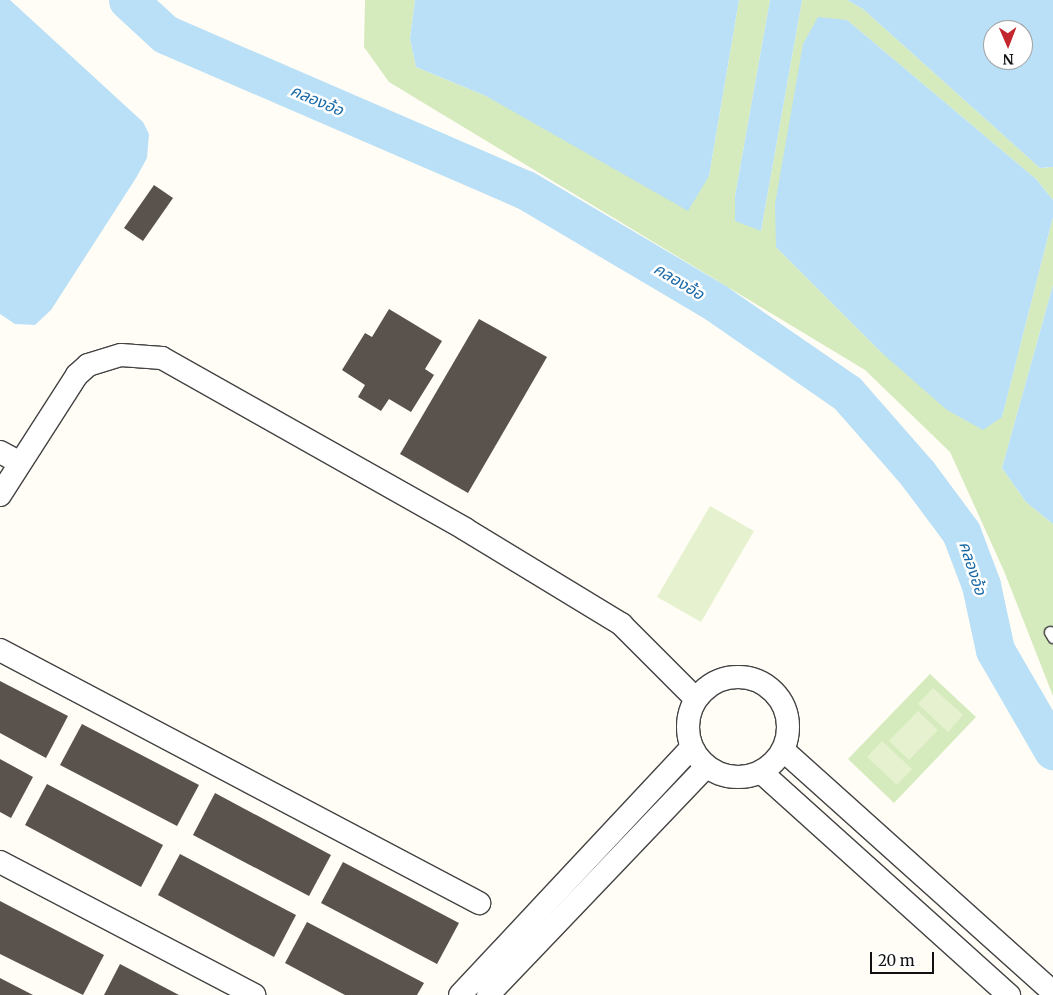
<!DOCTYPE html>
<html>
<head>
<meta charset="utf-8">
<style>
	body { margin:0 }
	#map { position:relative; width:1053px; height:995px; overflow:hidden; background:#fffdf5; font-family:Merriweather,"Noto Sans Thai",serif }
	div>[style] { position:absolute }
	.green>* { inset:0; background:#d5ebbd }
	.pitch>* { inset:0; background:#e6f2cf }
	.water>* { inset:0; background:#b9e0f7 }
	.river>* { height:39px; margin:-19.5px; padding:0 19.5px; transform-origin:19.5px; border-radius:19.5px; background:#b9e0f7 }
	.building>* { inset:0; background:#5a524d }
	.roads { filter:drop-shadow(1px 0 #444) drop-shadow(-1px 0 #444) drop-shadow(0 1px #444) drop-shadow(0 -1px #444) }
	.lane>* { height:11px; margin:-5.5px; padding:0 5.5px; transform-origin:5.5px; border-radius:5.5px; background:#fff }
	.street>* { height:22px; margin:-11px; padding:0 11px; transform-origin:11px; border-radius:11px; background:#fff }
	.street>.ring { margin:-11px; padding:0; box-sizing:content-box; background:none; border:22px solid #fff; border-radius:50% }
	span { translate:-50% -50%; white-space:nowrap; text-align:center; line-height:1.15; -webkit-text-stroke:5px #fff; paint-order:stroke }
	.water-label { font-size:16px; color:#1768a6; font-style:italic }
	.north { position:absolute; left:983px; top:20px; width:50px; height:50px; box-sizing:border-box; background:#fff; border:1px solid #a0a0a0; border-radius:50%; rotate:179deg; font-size:14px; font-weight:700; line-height:20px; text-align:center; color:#111 }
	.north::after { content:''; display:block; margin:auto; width:18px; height:22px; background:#c4262e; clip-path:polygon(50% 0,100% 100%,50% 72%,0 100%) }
	.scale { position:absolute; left:870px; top:952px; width:64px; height:22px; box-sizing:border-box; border:2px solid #111; border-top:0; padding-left:6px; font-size:15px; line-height:18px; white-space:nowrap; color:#111; -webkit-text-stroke:4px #fff; paint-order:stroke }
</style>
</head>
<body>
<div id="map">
	<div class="green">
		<i style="clip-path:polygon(365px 0,415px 0,410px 39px,416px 67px,486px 96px,709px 176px,739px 0,770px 0,735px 196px,761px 231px,802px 0,847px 0,863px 9px,1040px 168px,1053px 167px,1053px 200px,1036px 179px,847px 20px,776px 247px,883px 354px,1002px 417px,1053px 217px,1053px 285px,1002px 468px,1026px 502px,1053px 524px,1053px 696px,1004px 571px,950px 452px,865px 370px,389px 82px,364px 47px)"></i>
		<i style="clip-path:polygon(930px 674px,976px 717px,894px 803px,848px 759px)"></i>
	</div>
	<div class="pitch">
		<i style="clip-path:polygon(710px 506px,754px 531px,701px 622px,657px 597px)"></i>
		<i style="clip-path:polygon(933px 688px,963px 715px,948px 732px,918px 704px)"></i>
		<i style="clip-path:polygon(918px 711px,938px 730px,909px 760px,889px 741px)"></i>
		<i style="clip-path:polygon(882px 741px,912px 769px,897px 785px,867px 757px)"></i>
	</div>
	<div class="water">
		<i style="clip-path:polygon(0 0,10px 0,143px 122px,149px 134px,147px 158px,136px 178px,51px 310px,35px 325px,15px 324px,0 314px)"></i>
		<i style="clip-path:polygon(415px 0,739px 0,709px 176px,688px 211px,486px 96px,416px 67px,410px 39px)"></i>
		<i style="clip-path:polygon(770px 0,802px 0,761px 231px,735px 221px,735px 196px)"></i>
		<i style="clip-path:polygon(evenodd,847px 0,1053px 0,1053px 167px,1040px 168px,863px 9px,847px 0,993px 30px,1023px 30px,1023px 60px,993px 60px,993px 30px)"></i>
		<i style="clip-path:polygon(818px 17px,847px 20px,1036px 179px,1053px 200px,1053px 217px,1002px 417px,983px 430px,947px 410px,883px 354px,776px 247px,775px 204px,803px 44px)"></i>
		<i style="clip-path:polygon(1053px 285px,1053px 524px,1026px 502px,1002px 468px)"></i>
	</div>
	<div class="river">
		<i style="left:128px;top:0;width:50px;rotate:42.6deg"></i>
		<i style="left:165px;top:34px;width:391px;rotate:23.4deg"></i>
		<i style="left:524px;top:189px;width:222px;rotate:30.6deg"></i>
		<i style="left:715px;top:302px;width:160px;rotate:34.6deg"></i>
		<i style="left:847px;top:393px;width:106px;rotate:48.8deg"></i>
		<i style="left:917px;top:473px;width:74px;rotate:53.3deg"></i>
		<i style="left:961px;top:532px;width:57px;rotate:69.3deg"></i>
		<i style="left:981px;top:585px;width:66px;rotate:77.8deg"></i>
		<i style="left:995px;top:650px;width:116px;rotate:59.9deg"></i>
	</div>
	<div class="building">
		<i style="clip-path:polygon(154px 185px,173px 198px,143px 241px,124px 228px)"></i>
		<i style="clip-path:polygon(389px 309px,442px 341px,425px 369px,434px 375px,411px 412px,389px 399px,381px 411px,358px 397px,365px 385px,342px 370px,365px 333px,372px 337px)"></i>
		<i style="clip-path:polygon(479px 319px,547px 357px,468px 493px,400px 454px)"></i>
		<i style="clip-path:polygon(0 681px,68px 716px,46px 758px,0 733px)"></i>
		<i style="clip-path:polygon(82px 724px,199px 785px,177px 826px,60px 765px)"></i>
		<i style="clip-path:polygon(0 759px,33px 777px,11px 818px,0 812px)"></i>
		<i style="clip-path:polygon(47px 784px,163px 845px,141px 887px,25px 825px)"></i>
		<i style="clip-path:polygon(215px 793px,331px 855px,309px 896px,193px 835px)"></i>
		<i style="clip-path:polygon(180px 854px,296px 915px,274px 957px,158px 895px)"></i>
		<i style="clip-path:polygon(343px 862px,459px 923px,437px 964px,321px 903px)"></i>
		<i style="clip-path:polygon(0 901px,104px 955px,83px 995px,0 954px)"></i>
		<i style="clip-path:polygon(307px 922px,424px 983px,417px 995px,345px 995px,285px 963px)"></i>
		<i style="clip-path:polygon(120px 964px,179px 995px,104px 995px)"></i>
		<i style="clip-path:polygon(0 978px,33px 995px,0 995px)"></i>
	</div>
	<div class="roads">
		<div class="lane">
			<i style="left:1050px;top:632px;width:6px;rotate:59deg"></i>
		</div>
		<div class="street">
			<i style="left:0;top:452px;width:21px;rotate:28deg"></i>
			<i style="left:0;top:495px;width:143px;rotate:-57.3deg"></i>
			<i style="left:77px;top:375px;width:15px;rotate:-42deg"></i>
			<i style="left:88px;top:365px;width:34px;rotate:-17deg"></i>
			<i style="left:121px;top:355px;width:41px;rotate:4.2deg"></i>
			<i style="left:162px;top:358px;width:348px;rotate:29.4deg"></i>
			<i style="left:465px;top:529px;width:183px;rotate:31.3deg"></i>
			<i style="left:621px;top:624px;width:106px;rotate:45deg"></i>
			<i style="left:0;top:650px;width:542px;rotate:27.84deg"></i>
			<i class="ring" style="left:688px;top:677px;width:78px;height:78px"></i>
			<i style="left:783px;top:750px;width:363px;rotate:41.9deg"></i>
			<i style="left:761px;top:772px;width:334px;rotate:42deg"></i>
			<i style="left:0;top:862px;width:287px;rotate:27.6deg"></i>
			<i style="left:460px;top:995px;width:338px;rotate:-46.9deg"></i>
			<i style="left:488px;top:995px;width:315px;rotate:-46.3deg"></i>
		</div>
	</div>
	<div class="water-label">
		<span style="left:317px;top:100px;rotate:23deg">คลองอ้อ</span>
		<span style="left:679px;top:281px;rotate:31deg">คลองอ้อ</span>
		<span style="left:973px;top:568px;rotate:72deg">คลองอ้อ</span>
	</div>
	<div class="north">N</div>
	<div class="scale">20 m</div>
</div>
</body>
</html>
